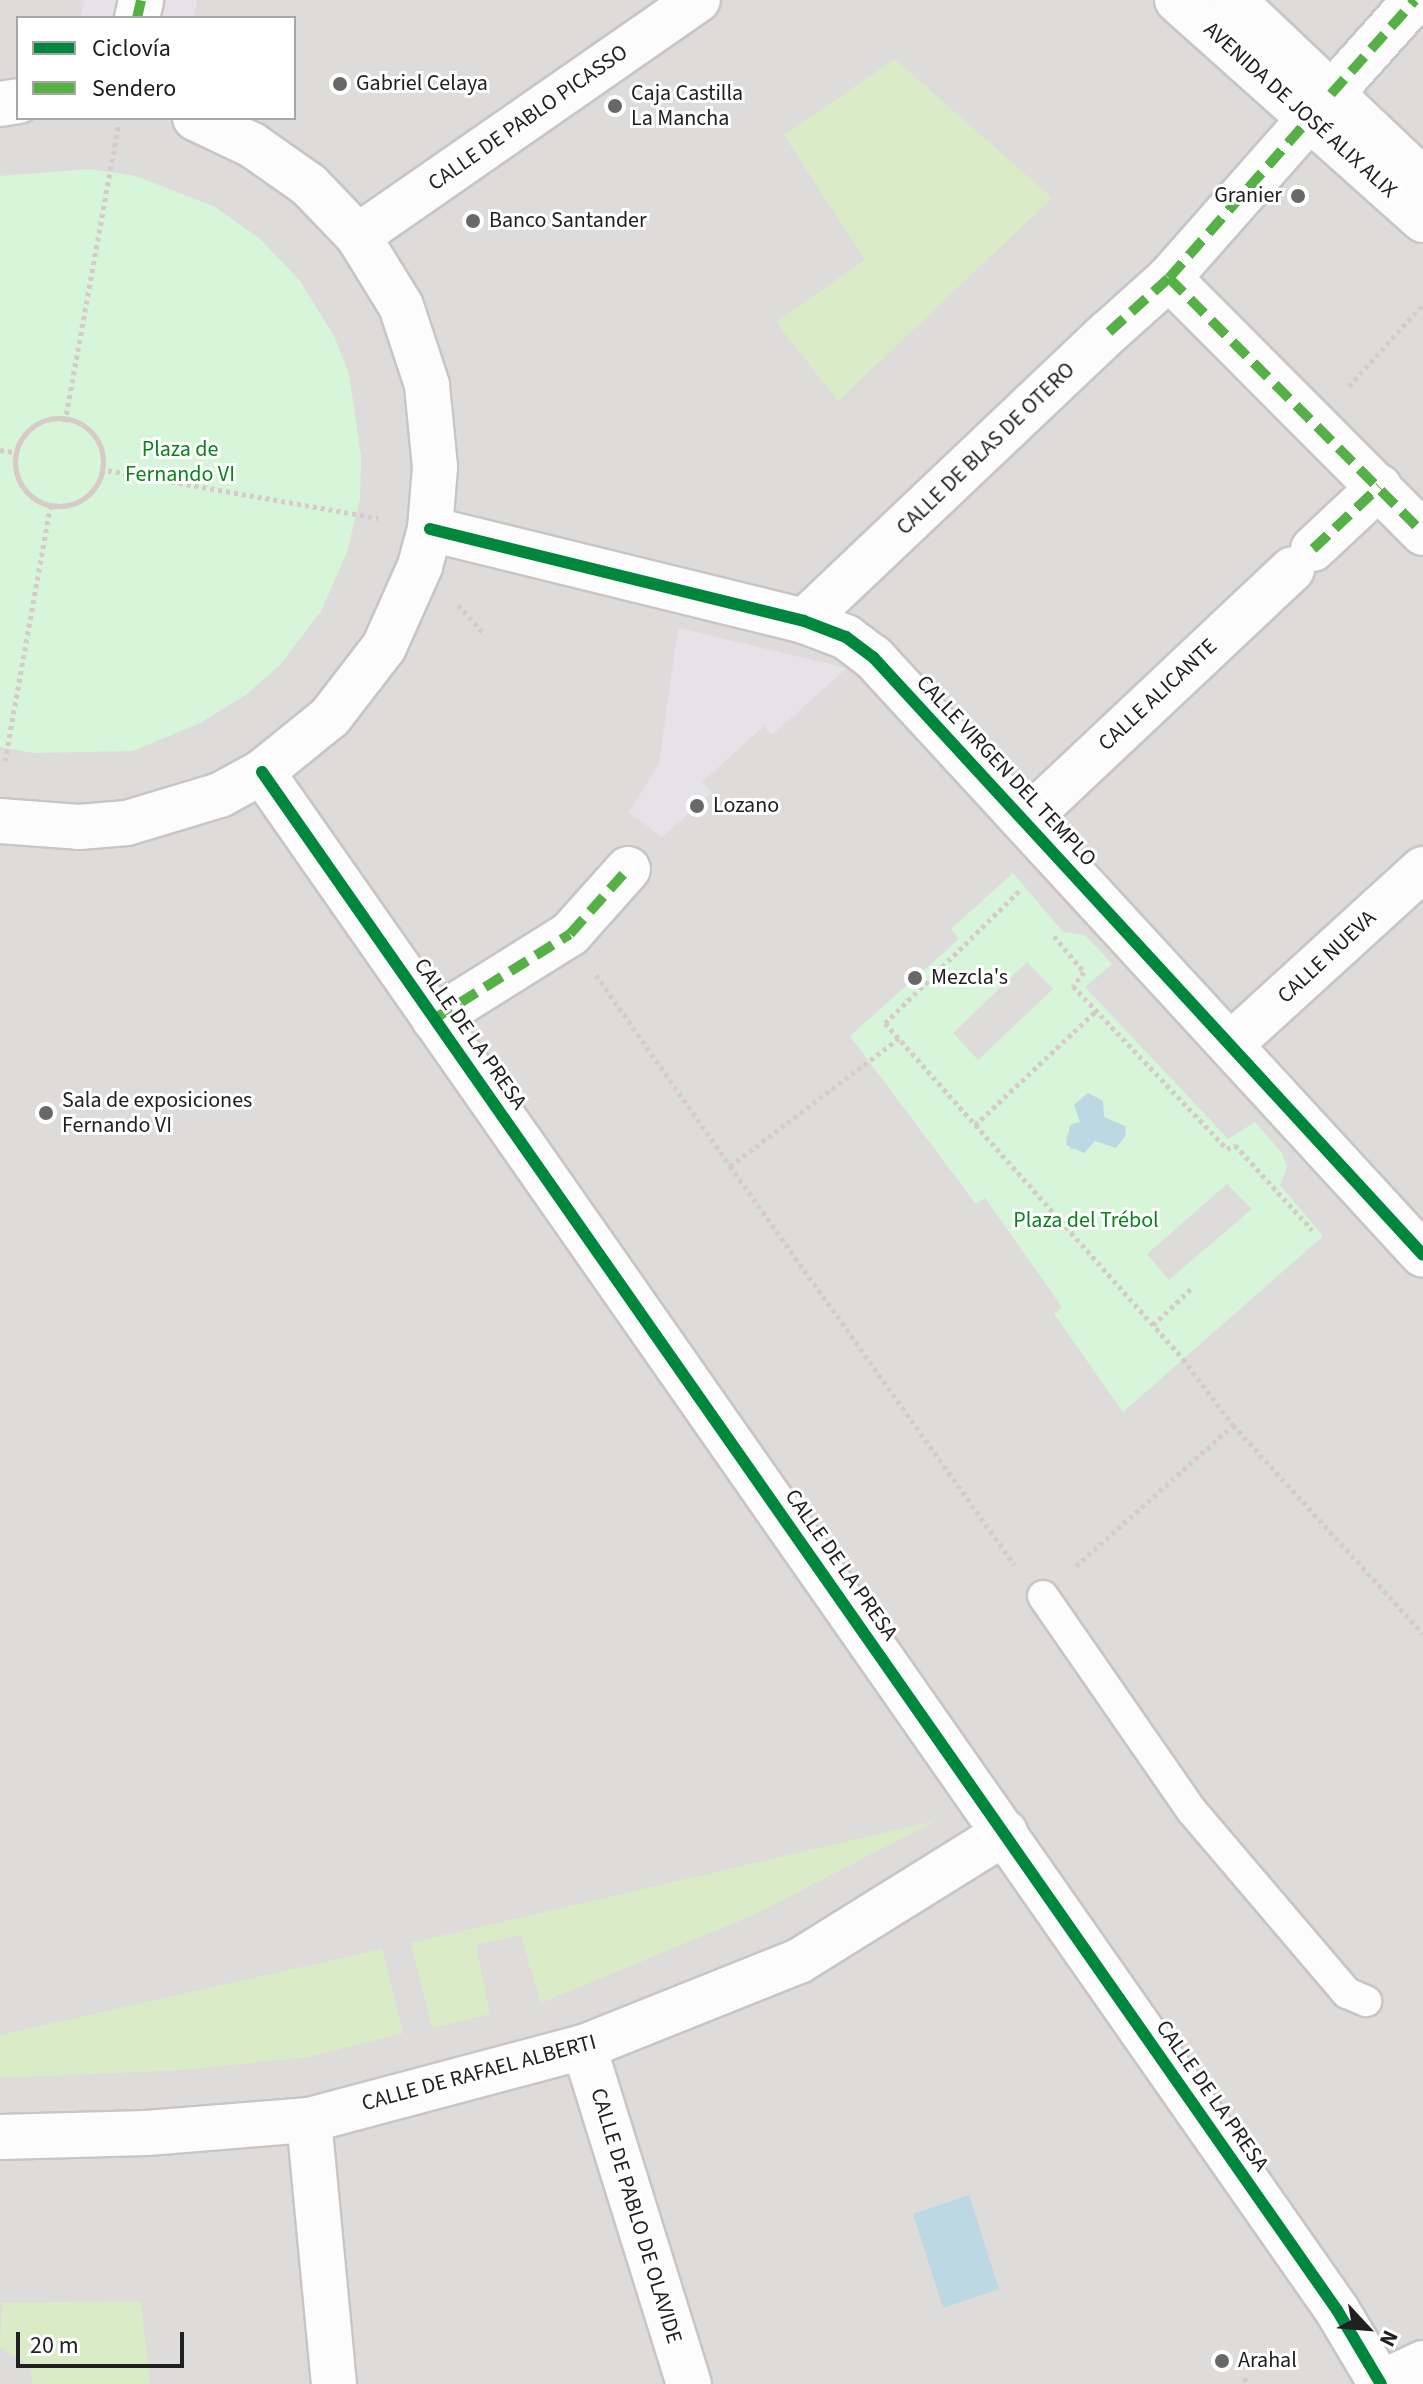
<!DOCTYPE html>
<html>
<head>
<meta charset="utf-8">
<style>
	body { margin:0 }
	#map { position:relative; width:1423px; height:2384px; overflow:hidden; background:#efede9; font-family:"Source Sans 3",sans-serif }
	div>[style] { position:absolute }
	.residential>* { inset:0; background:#dedcda }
	.religious>* { inset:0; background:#dddcda }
	.grass>* { inset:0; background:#d9ecc7 }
	.park>* { inset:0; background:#d7f5d9 }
	.plaza>* { inset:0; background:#e5e3e8 }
	.water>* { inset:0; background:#bcd8e2 }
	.path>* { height:5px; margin-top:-2.5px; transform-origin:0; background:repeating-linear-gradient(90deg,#d8cac7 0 4px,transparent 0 8px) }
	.path>.ring { margin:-2.5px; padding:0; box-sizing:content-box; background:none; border:5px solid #d8cac7; border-radius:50% }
	.roads { filter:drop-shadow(2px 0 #c7c6c5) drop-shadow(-2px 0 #c7c6c5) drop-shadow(0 2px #c7c6c5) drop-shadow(0 -2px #c7c6c5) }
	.service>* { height:30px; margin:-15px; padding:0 15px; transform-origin:15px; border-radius:15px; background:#fdfcfc }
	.pedestrian>* { height:44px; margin:-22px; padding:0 22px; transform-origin:22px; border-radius:22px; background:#fdfcfc }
	.minor>* { height:44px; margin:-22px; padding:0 22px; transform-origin:22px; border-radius:22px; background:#fdfcfc }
	.quiet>* { height:10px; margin-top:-5px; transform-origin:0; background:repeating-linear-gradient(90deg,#55b145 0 20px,transparent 0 30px) }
	.cycleway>* { height:12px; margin:-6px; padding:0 6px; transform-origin:6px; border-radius:6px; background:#00873e }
	.dots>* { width:22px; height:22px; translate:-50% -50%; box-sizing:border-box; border:4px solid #fff; border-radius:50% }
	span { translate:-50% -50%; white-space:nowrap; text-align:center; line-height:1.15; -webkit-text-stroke:6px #fff; paint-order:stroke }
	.poi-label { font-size:22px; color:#202020 }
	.left { translate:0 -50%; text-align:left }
	.right { translate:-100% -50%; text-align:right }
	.street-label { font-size:22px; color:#202020 }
	.park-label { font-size:22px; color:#09841b }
	.legend { position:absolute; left:16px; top:16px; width:280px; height:104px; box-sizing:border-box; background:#fff; border:2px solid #a6a6a6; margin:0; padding:10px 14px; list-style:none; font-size:24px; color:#202020 }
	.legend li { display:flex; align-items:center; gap:16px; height:40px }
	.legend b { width:40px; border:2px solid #a6a6a6 }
	.north { position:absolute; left:1327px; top:2288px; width:80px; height:80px; -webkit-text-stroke:6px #fff; paint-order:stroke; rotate:116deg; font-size:22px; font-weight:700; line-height:32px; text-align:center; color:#202020 }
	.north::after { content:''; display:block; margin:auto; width:28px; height:36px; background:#202020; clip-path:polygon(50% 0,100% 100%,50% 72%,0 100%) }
	.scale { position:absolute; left:16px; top:2332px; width:168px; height:36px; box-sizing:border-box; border:4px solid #202020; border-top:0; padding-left:10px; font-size:24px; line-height:28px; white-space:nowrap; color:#202020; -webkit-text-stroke:6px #fff; paint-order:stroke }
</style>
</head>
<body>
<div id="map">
	<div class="residential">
		<i style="clip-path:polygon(evenodd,0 0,1423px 0,1423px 2384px,0 2384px,0 0,18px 18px,294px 18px,294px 118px,18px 118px,18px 18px)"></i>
	</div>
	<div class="religious">
		<i style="clip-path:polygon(462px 284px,484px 337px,496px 389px,493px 411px,462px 420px,453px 368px,426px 306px)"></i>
		<i style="clip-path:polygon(1081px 308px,1097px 324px,862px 548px,846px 532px)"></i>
		<i style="clip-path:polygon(1119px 342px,1128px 352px,897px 572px,887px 562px)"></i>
		<i style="clip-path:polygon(1257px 532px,1281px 556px,1103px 725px,1081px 700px)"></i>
		<i style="clip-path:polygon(1308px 580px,1317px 589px,1087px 799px,1078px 790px)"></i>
		<i style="clip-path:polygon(436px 626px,469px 628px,429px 705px,395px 741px,361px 728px,376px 715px)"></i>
		<i style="clip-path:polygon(1423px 795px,1423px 847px,1312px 951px,1286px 923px)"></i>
		<i style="clip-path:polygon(216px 825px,231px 851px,163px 878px,79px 886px,60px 858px,183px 838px)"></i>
		<i style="clip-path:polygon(1423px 889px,1423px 907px,1305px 1017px,1296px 1008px)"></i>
		<i style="clip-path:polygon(1027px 961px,1053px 988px,979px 1061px,952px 1033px)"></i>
		<i style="clip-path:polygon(1112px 964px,1255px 1122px,1228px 1139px,1084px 987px)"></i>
		<i style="clip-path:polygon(1227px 1183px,1252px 1208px,1169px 1280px,1147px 1254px)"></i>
		<i style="clip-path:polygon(932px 1834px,941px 1850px,832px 1919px,741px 1963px,732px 1945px,825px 1899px)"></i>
		<i style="clip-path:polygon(1423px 1911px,1423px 2115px,1353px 2037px,1339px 2007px,1353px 1975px)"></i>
		<i style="clip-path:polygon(647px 1980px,654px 1998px,538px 2042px,336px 2090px,155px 2111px,15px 2115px,16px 2095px,154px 2089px,332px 2069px,532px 2021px)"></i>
	</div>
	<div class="grass">
		<i style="clip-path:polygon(895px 59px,1052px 198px,838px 401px,776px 322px,865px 260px,784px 135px)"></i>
		<i style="clip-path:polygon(935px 1821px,758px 1913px,541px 2003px,521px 1935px,476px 1945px,490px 2014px,432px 2028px,411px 1943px)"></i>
		<i style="clip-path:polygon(382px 1949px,403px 2033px,308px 2057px,183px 2070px,0 2078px,0 2035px)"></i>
		<i style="clip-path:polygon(141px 2301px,150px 2384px,32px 2384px,31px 2367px,0 2347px,2px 2303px)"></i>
	</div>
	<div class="park">
		<i style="clip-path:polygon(90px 169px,136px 176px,215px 207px,259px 238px,300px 281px,334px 336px,349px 374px,361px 456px,360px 499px,347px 552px,321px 611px,280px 665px,247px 694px,200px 723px,133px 751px,33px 753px,0 747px,0 176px)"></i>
		<i style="clip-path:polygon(evenodd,1013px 873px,1063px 932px,1085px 935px,1112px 964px,1085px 987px,1228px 1139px,1255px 1122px,1282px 1153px,1287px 1167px,1280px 1185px,1323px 1236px,1123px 1412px,1054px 1314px,1062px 1307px,985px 1198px,976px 1204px,850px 1036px,959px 939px,951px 929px,1013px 873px,1027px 962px,1053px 989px,978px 1060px,953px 1033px,1027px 962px,1013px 873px,1088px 1093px,1103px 1101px,1104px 1117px,1094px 1141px,1071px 1150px,1065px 1137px,1081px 1122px,1074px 1105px,1088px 1093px,1013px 873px,1227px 1184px,1252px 1209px,1169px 1280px,1147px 1254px,1227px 1184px)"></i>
	</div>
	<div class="plaza">
		<i style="clip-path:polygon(84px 0,197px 0,194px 18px,80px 18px)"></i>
		<i style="clip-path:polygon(678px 628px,847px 668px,772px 735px,764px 726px,702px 782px,712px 793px,662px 837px,629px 812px,659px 764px)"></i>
	</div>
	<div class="water">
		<i style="clip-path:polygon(1088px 1093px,1103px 1101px,1104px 1117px,1125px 1126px,1126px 1135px,1116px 1148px,1095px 1141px,1084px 1153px,1066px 1145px,1070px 1125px,1080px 1122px,1074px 1105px)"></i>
		<i style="clip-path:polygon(969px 2195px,999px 2289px,943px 2308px,913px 2214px)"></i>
	</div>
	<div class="path">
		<i style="left:1349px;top:386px;width:110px;rotate:-47.9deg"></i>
		<i class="ring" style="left:15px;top:418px;width:83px;height:83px"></i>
		<i style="left:65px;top:422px;width:304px;rotate:-79.8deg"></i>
		<i style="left:0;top:450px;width:18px;rotate:9deg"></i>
		<i style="left:100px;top:469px;width:283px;rotate:10deg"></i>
		<i style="left:458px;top:605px;width:40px;rotate:48deg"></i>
		<i style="left:5px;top:761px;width:263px;rotate:-79.9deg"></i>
		<i style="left:1019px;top:891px;width:188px;rotate:135.4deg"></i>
		<i style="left:885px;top:1023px;width:449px;rotate:48.4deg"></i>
		<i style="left:1183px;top:1359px;width:83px;rotate:52.9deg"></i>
		<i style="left:1233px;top:1425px;width:282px;rotate:47.7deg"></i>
		<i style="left:1054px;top:936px;width:47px;rotate:50.2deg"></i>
		<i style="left:1084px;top:972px;width:18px;rotate:128deg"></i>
		<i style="left:1073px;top:986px;width:224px;rotate:46.6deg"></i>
		<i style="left:1227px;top:1149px;width:9px;rotate:-27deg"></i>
		<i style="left:1235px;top:1145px;width:115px;rotate:47.8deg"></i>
		<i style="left:596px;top:975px;width:233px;rotate:54.9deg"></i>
		<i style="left:730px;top:1166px;width:212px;rotate:-37.1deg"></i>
		<i style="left:975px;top:1125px;width:166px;rotate:-43.3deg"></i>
		<i style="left:730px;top:1166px;width:490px;rotate:54.5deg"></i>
		<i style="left:1153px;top:1325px;width:55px;rotate:-43.5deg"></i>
		<i style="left:1076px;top:1566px;width:211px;rotate:-41.9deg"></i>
		<i style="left:1244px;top:2378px;width:7px;rotate:56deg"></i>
	</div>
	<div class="roads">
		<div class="service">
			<i style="left:1043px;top:1596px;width:262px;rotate:55.3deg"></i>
			<i style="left:1192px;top:1811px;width:239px;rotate:49.6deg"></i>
			<i style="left:1347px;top:1993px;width:21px;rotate:23deg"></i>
		</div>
		<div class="pedestrian">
			<i style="left:137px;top:18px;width:18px;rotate:-77deg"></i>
			<i style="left:1331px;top:94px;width:126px;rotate:-48.2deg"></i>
			<i style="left:1169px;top:278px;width:360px;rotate:45.1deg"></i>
			<i style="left:1109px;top:332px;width:81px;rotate:-42deg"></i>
			<i style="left:1169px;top:278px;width:213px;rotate:-48.6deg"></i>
			<i style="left:1313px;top:549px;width:91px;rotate:-43.2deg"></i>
		</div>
		<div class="minor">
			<i style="left:1177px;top:0;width:330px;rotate:41.8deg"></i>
			<i style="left:1233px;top:0;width:251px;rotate:43.5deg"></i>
			<i style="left:0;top:104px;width:18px;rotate:-9deg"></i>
			<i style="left:358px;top:236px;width:414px;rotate:-34.8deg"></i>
			<i style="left:430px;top:529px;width:385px;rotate:13.8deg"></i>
			<i style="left:804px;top:621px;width:45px;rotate:20.9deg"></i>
			<i style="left:846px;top:637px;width:34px;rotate:37deg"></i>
			<i style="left:873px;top:657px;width:812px;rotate:47.39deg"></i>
			<i style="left:804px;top:621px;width:420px;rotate:-43.5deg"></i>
			<i style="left:262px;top:772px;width:1876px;rotate:55.05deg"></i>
			<i style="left:1337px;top:2310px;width:86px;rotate:59.3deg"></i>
			<i style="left:0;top:821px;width:79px;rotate:4.3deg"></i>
			<i style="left:79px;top:827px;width:48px;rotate:-4.8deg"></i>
			<i style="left:127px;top:823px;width:97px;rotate:-16.8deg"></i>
			<i style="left:220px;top:795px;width:48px;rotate:-28.7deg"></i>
			<i style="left:262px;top:772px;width:87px;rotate:-39deg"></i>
			<i style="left:330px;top:717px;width:88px;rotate:-52.4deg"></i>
			<i style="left:384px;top:647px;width:89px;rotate:-66deg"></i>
			<i style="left:420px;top:566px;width:38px;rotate:-75deg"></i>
			<i style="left:430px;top:529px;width:62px;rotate:-85.4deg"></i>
			<i style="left:435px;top:467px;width:82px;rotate:-95.6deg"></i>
			<i style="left:427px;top:385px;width:83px;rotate:-108.2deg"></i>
			<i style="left:401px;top:306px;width:82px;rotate:-121.6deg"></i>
			<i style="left:358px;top:236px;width:71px;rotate:-133.9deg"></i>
			<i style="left:309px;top:185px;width:70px;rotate:-144.9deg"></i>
			<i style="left:252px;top:145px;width:63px;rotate:-154.7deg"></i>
			<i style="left:1025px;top:821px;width:367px;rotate:-43.3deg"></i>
			<i style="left:434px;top:1019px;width:160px;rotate:-32deg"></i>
			<i style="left:570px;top:934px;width:87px;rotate:-48.3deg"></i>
			<i style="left:1230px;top:1045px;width:261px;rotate:-42.4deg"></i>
			<i style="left:584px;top:2047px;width:353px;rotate:72.7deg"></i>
			<i style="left:309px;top:2120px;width:265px;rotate:84.6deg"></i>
			<i style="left:0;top:2137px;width:147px;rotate:-1.6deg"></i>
			<i style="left:147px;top:2133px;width:163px;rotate:-4.6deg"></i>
			<i style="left:309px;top:2120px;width:285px;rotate:-14.9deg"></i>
			<i style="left:584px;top:2047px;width:232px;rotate:-21.8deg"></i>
			<i style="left:799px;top:1961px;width:243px;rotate:-31.9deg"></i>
			<i style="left:1378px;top:2384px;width:50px;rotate:-25deg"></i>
		</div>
	</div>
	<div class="quiet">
		<i style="left:137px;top:18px;width:18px;rotate:-77deg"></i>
		<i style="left:1331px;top:94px;width:126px;rotate:-48.2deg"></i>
		<i style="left:1169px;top:278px;width:360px;rotate:45.1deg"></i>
		<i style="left:1109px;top:332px;width:81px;rotate:-42deg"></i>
		<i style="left:1169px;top:278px;width:213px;rotate:-48.6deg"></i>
		<i style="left:1313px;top:549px;width:91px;rotate:-43.2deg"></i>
		<i style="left:434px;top:1019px;width:160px;rotate:-32deg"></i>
		<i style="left:570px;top:934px;width:87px;rotate:-48.3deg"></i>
	</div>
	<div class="cycleway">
		<i style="left:430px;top:529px;width:385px;rotate:13.8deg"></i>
		<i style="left:804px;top:621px;width:45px;rotate:20.9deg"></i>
		<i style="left:846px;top:637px;width:34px;rotate:37deg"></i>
		<i style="left:873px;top:657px;width:812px;rotate:47.39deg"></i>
		<i style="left:262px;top:772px;width:1876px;rotate:55.05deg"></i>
		<i style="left:1337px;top:2310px;width:86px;rotate:59.3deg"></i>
	</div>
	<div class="dots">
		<i style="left:340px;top:84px;background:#686866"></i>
		<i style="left:615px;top:106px;background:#686866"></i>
		<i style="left:1298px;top:196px;background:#686866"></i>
		<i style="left:473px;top:221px;background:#686866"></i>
		<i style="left:697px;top:806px;background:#686866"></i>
		<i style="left:915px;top:978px;background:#686866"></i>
		<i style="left:46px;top:1113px;background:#686866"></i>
		<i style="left:1222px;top:2361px;background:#686866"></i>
	</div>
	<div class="poi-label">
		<span class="left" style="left:356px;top:84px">Gabriel Celaya</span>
		<span class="left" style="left:631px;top:106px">Caja Castilla<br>La Mancha</span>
		<span class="right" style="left:1282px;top:196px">Granier</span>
		<span class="left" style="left:489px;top:221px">Banco Santander</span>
		<span class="left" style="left:713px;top:806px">Lozano</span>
		<span class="left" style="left:931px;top:978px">Mezcla's</span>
		<span class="left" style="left:62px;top:1113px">Sala de exposiciones<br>Fernando VI</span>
		<span class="left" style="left:1238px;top:2361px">Arahal</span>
	</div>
	<div class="street-label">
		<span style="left:1300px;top:110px;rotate:42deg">AVENIDA DE JOSÉ ALIX ALIX</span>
		<span style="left:528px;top:118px;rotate:-35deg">CALLE DE PABLO PICASSO</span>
		<span style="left:986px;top:449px;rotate:-44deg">CALLE DE BLAS DE OTERO</span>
		<span style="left:1158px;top:695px;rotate:-43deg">CALLE ALICANTE</span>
		<span style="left:1006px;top:771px;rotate:47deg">CALLE VIRGEN DEL TEMPLO</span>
		<span style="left:1327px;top:957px;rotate:-43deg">CALLE NUEVA</span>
		<span style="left:470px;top:1034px;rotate:55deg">CALLE DE LA PRESA</span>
		<span style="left:841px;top:1565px;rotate:55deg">CALLE DE LA PRESA</span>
		<span style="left:479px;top:2073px;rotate:-15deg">CALLE DE RAFAEL ALBERTI</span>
		<span style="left:1212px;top:2096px;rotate:55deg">CALLE DE LA PRESA</span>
		<span style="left:636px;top:2216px;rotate:73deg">CALLE DE PABLO DE OLAVIDE</span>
	</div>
	<div class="park-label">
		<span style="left:180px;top:462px">Plaza de<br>Fernando VI</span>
		<span style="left:1086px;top:1221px">Plaza del Trébol</span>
	</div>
	<ul class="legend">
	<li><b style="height:10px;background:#00873e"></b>Ciclovía</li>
	<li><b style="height:10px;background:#55b145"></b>Sendero</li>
	</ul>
	<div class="north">N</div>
	<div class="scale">20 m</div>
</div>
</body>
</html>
